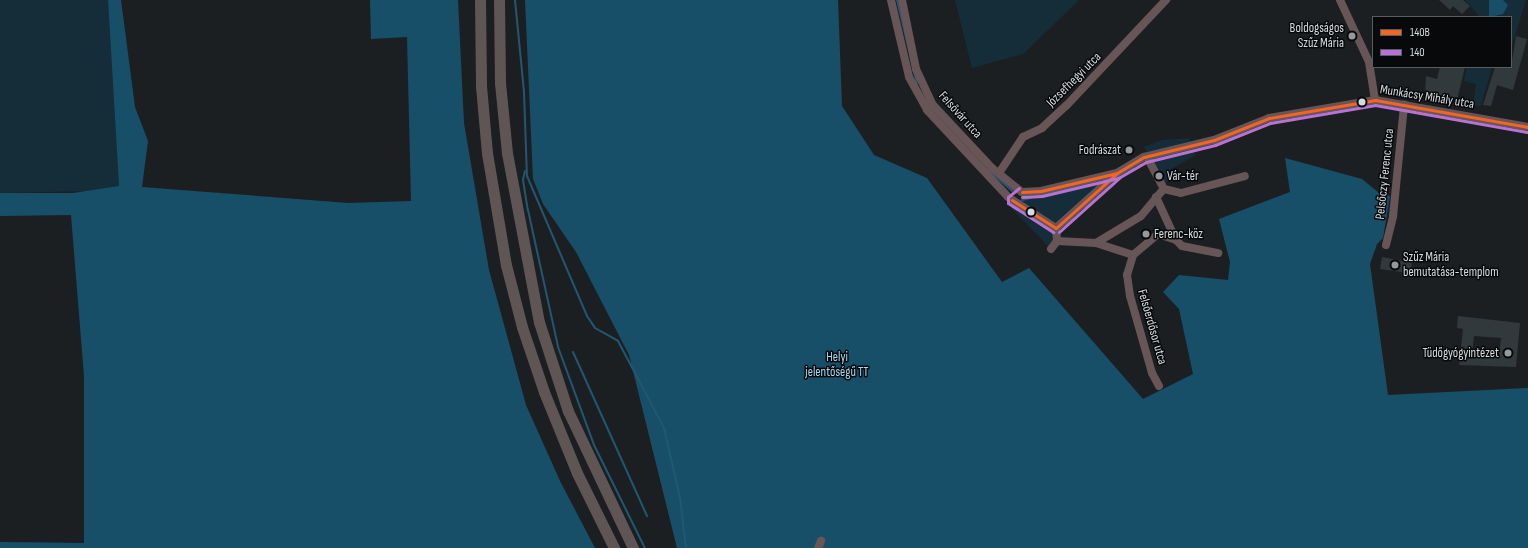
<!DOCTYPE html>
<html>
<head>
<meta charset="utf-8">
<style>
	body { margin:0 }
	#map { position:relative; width:1528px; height:548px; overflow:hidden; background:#1c1f22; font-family:"Sofia Sans Condensed",sans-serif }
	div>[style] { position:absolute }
	.green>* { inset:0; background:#152d39 }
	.forest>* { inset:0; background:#184f68 }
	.stream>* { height:2px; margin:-1px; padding:0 1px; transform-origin:1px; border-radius:1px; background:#205873 }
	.building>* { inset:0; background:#31393c }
	.minor>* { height:8px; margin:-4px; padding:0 4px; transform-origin:4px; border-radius:4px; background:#685557 }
	.highway>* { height:11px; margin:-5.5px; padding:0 5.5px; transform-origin:5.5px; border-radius:5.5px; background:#605555 }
	.bus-1>* { height:3px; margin:-1.5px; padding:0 1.5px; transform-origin:1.5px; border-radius:1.5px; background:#f26522 }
	.bus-2>* { height:3px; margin:-1.5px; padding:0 1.5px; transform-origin:1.5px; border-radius:1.5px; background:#b673d3 }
	.dots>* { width:11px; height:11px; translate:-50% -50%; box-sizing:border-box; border:2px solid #07090b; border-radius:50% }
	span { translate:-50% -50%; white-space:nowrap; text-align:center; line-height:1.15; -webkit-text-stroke:3px #07090b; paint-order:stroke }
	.poi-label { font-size:13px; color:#d6dbdd }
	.right { translate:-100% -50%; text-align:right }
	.left { translate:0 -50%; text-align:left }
	.street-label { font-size:13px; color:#d6dbdd }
	.park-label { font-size:13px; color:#a8d9f5 }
	.legend { position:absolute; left:1372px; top:16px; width:140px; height:52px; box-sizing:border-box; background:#07090b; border:1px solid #5a5d5f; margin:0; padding:5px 7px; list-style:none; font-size:12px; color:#d6dbdd }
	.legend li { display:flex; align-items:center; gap:8px; height:20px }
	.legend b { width:20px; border:1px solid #5a5d5f }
</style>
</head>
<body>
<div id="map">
	<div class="green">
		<i style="clip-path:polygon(0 0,108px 0,119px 186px,348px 203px,411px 202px,427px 548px,0 548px,0 542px,84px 543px,90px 191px,0 193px)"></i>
		<i style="clip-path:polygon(955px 0,1079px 0,1023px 54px,972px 68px)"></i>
		<i style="clip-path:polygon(1465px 0,1526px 0,1511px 49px,1511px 17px,1480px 17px)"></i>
		<i style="clip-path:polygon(1467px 67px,1492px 67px,1481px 106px,1473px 105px,1476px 84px,1464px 81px)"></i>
		<i style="clip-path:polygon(1189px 138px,1190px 142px,1147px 152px,1144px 147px,1162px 140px)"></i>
		<i style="clip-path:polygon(1193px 148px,1196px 155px,1171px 169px,1164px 189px,1152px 158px)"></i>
		<i style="clip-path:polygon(1108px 177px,1057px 223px,1020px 201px,1021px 198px)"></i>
		<i style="clip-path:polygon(1013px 206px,1053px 229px,1053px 241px,1048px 246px,1011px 208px)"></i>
	</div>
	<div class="forest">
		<i style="clip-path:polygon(108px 0,121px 0,135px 107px,148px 141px,142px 187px,348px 203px,411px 201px,407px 37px,371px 39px,370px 0,458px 0,464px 123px,489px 270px,526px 405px,560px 481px,595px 548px,0 548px,0 542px,84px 543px,84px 376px,71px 215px,0 216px,0 193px,73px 193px,119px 186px)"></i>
		<i style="clip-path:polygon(525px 0,838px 0,842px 106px,874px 155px,927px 178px,1002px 282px,1029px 268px,1143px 399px,1193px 374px,1179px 309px,1163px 292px,1179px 275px,1228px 280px,1230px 262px,1219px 219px,1290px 192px,1285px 158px,1362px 179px,1379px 193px,1390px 196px,1383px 238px,1377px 244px,1370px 264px,1388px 395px,1528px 388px,1528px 548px,677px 548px,629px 355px,576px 252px,543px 204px,533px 179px)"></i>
		<i style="clip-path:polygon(1489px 0,1503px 0,1508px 5px,1503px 14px,1489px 17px)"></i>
	</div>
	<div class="stream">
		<i style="left:515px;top:0;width:92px;rotate:84.4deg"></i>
		<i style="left:524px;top:92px;width:84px;rotate:88deg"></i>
		<i style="left:527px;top:176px;width:152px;rotate:66.8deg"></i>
		<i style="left:587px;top:316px;width:14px;rotate:56deg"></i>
		<i style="left:595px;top:328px;width:26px;rotate:29deg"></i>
		<i style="left:618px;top:341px;width:98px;rotate:62.1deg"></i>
		<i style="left:664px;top:428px;width:72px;rotate:77.1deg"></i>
		<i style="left:680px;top:498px;width:50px;rotate:83.2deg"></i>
		<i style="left:897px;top:0;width:86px;rotate:76.6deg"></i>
		<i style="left:1138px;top:166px;width:8px;rotate:-23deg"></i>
		<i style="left:988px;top:170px;width:32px;rotate:41deg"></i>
		<i style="left:525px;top:171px;width:9px;rotate:103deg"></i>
		<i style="left:523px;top:180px;width:30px;rotate:81deg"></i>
		<i style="left:528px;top:210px;width:140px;rotate:77.6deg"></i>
		<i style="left:558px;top:347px;width:104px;rotate:69.8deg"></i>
		<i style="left:594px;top:445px;width:115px;rotate:63.7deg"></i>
		<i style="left:1125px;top:175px;width:11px;rotate:-38deg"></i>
		<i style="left:1117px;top:181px;width:6px;rotate:-45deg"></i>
		<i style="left:1108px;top:189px;width:8px;rotate:-40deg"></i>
		<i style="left:1098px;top:197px;width:6px;rotate:-39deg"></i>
		<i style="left:1022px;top:200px;width:74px;rotate:-13.3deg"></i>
		<i style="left:1086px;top:207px;width:11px;rotate:-41deg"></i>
		<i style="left:1062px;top:231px;width:17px;rotate:-50deg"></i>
		<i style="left:573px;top:352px;width:180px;rotate:65.7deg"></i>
	</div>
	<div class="building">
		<i style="clip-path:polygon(1439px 0,1463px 0,1470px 6px,1462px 14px,1453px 6px,1450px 10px)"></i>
		<i style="clip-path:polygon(1516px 36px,1527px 39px,1513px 90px,1497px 85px,1491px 106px,1483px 105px,1495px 67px,1511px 67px)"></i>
		<i style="clip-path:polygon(1440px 67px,1465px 67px,1457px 100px,1425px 93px,1426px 76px,1437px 79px)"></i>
		<i style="clip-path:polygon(1404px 256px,1412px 258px,1411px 272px,1408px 273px,1380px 269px,1382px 257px,1403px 261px)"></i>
		<i style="clip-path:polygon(evenodd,1458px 316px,1520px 323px,1516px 367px,1459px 365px,1463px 329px,1457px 328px,1458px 316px,1474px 336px,1501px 338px,1499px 355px,1472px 353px,1474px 336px)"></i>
	</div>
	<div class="minor">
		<i style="left:891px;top:0;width:79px;rotate:76.8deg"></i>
		<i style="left:909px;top:77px;width:38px;rotate:61deg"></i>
		<i style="left:927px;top:110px;width:119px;rotate:47deg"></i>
		<i style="left:1008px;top:197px;width:57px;rotate:32.9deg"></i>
		<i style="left:902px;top:0;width:70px;rotate:78.5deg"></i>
		<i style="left:916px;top:69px;width:40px;rotate:65deg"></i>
		<i style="left:933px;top:105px;width:86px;rotate:46.9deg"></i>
		<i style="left:992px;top:168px;width:38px;rotate:39deg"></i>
		<i style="left:1022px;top:192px;width:19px;rotate:-3deg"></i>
		<i style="left:1041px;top:191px;width:77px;rotate:-13.5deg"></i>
		<i style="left:1340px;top:0;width:68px;rotate:64.9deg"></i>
		<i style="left:1369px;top:62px;width:38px;rotate:81deg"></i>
		<i style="left:1147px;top:157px;width:36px;rotate:62deg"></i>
		<i style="left:999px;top:173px;width:43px;rotate:-56.3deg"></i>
		<i style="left:1023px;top:137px;width:21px;rotate:-25deg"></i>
		<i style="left:1042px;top:128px;width:33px;rotate:-43deg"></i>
		<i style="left:1066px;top:106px;width:146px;rotate:-46.7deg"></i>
		<i style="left:1164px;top:189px;width:17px;rotate:13deg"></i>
		<i style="left:1181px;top:193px;width:66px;rotate:-14.9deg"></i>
		<i style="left:1156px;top:197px;width:47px;rotate:65.1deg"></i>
		<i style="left:1056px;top:228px;width:82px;rotate:-42deg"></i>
		<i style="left:1117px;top:173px;width:31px;rotate:-31deg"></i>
		<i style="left:1144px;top:157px;width:72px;rotate:-13.7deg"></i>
		<i style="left:1214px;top:140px;width:59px;rotate:-21.8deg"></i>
		<i style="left:1269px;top:118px;width:108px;rotate:-9.6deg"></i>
		<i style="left:1375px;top:100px;width:155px;rotate:10deg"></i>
		<i style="left:1057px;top:241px;width:39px;rotate:3deg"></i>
		<i style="left:1096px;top:243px;width:39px;rotate:18deg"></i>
		<i style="left:1096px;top:243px;width:52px;rotate:-31deg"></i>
		<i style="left:1141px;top:216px;width:35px;rotate:-50deg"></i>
		<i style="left:1386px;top:245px;width:30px;rotate:-76deg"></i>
		<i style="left:1393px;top:216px;width:112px;rotate:-84.3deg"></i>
		<i style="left:1051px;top:249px;width:10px;rotate:-53deg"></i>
		<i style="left:1057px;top:241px;width:13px;rotate:-94deg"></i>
		<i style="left:1159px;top:386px;width:15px;rotate:-118deg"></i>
		<i style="left:1152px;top:373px;width:80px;rotate:-105.9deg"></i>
		<i style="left:1130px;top:296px;width:21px;rotate:-98deg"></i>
		<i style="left:1127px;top:275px;width:21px;rotate:-73deg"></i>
		<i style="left:1133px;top:255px;width:33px;rotate:-40deg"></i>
		<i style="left:1158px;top:234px;width:19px;rotate:18deg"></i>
		<i style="left:1176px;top:240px;width:8px;rotate:45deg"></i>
		<i style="left:1182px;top:246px;width:37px;rotate:11deg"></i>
		<i style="left:818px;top:548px;width:8px;rotate:-67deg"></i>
	</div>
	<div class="highway">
		<i style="left:480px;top:0;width:86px;rotate:89.3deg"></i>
		<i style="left:481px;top:86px;width:67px;rotate:84.9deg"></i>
		<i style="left:487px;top:153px;width:114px;rotate:80.4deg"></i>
		<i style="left:506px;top:265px;width:64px;rotate:75.5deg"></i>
		<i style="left:522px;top:327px;width:69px;rotate:71.3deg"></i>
		<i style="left:544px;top:392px;width:87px;rotate:67.8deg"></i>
		<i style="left:577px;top:473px;width:84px;rotate:63.7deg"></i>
		<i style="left:499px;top:0;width:83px;rotate:89.3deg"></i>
		<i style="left:500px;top:83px;width:70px;rotate:84.3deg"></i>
		<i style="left:507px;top:153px;width:172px;rotate:79.3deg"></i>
		<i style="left:539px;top:322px;width:94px;rotate:72deg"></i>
		<i style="left:568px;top:411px;width:152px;rotate:64.6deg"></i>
	</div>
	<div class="bus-1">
		<i style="left:1022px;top:192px;width:19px;rotate:-3deg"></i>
		<i style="left:1041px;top:191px;width:78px;rotate:-13.3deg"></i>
		<i style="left:1012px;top:200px;width:52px;rotate:32.5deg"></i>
		<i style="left:1056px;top:228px;width:82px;rotate:-42deg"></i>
		<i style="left:1117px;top:173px;width:31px;rotate:-31deg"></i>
		<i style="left:1144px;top:157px;width:72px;rotate:-13.7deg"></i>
		<i style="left:1214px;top:140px;width:59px;rotate:-21.8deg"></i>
		<i style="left:1269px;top:118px;width:108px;rotate:-9.6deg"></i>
		<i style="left:1375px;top:100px;width:155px;rotate:10deg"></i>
	</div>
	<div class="bus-2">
		<i style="left:1019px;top:188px;width:14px;rotate:141deg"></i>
		<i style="left:1008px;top:197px;width:6px;rotate:90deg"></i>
		<i style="left:1008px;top:203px;width:54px;rotate:32.8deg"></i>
		<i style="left:1022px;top:197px;width:20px;rotate:-3deg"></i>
		<i style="left:1042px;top:196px;width:78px;rotate:-13.3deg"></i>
		<i style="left:1059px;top:232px;width:82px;rotate:-42deg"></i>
		<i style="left:1120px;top:177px;width:30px;rotate:-30deg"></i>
		<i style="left:1146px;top:162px;width:71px;rotate:-13.8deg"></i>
		<i style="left:1215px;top:145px;width:59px;rotate:-21.8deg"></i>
		<i style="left:1270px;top:123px;width:107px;rotate:-9.7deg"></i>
		<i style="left:1375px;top:105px;width:154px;rotate:10.1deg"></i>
	</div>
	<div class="dots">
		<i style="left:1352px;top:36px;background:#95999c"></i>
		<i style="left:1362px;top:102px;background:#d6dbdd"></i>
		<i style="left:1129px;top:150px;background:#95999c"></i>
		<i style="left:1159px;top:176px;background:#95999c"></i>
		<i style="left:1031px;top:212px;background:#d6dbdd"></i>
		<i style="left:1146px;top:234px;background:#95999c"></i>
		<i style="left:1395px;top:265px;background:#95999c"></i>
		<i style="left:1508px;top:353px;background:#95999c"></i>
	</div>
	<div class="poi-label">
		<span class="right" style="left:1344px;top:36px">Boldogságos<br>Szűz Mária</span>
		<span class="right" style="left:1121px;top:150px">Fodrászat</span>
		<span class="left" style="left:1167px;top:176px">Vár-tér</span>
		<span class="left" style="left:1154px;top:234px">Ferenc-köz</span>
		<span class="left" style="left:1403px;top:265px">Szűz Mária<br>bemutatása-templom</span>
		<span class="right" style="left:1499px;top:353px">Tüdőgyógyintézet</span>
	</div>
	<div class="street-label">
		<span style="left:1074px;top:80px;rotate:-45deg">Józsefhegyi utca</span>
		<span style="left:1427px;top:97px;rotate:9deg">Munkácsy Mihály utca</span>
		<span style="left:960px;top:115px;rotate:48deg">Felsővár utca</span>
		<span style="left:1385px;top:174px;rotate:-84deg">Pelsőczy Ferenc utca</span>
		<span style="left:1152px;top:327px;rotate:74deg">Felsőerdősor utca</span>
	</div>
	<div class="park-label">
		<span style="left:837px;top:365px">Helyi<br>jelentőségű TT</span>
	</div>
	<ul class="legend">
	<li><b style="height:5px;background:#f26522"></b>140B</li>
	<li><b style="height:5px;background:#b673d3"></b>140</li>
	</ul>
</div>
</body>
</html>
